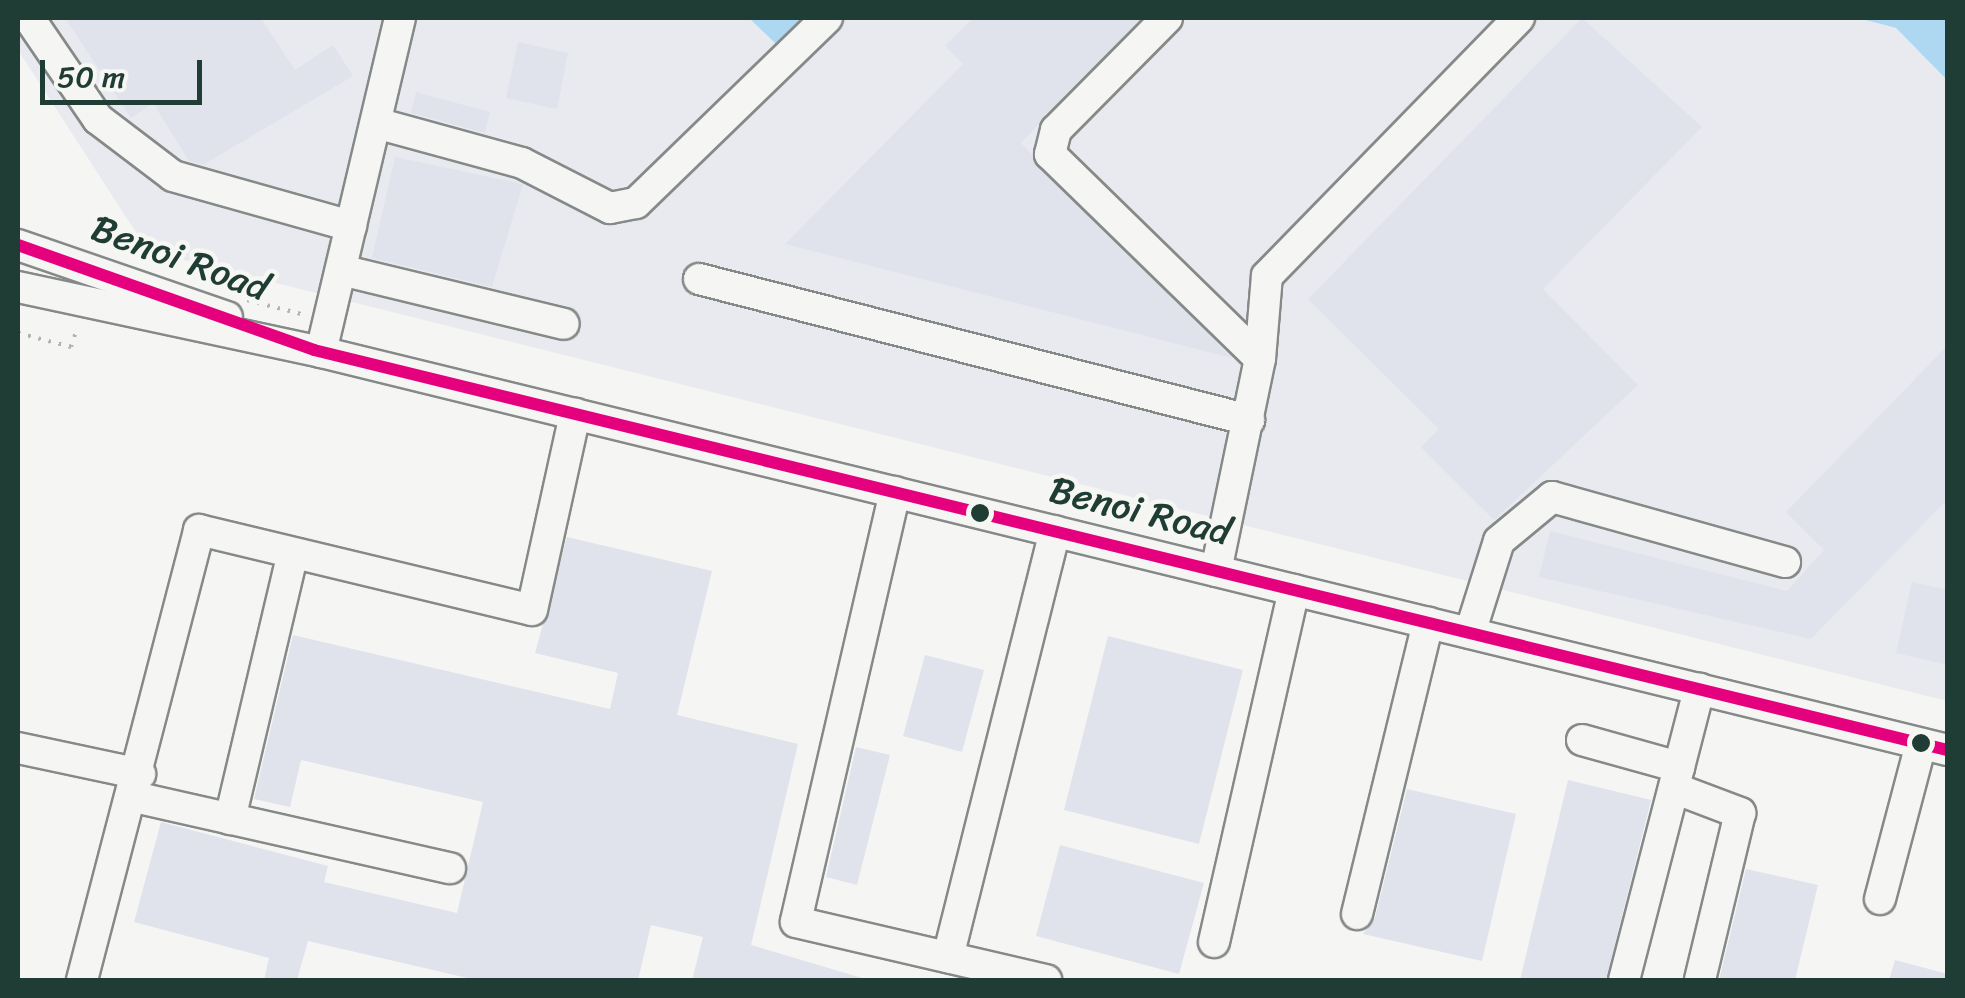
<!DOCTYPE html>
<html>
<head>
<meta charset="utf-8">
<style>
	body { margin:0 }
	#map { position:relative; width:1965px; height:998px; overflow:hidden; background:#f5f5f3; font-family:Sriracha,sans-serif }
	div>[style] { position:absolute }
	.built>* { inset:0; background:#e8eaf0 }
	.water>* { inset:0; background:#aed8f1 }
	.building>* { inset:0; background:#e1e3ec }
	.path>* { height:4px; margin-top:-2px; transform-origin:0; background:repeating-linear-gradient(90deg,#b0b4b2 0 2.5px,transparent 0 10.5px) }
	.roads { filter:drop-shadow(2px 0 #858a88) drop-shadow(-2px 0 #858a88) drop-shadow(0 2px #858a88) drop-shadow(0 -2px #858a88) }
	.minor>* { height:30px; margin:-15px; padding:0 15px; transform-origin:15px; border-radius:15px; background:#f5f5f3 }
	.bus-1>* { height:12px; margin:-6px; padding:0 6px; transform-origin:6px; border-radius:6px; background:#e5007d }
	.dots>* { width:28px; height:28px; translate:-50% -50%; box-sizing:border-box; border:5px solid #f6f6f2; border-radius:50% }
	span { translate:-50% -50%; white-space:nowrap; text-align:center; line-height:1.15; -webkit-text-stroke:9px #f6f6f2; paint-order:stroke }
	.street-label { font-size:38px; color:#1f3d34 }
	.frame { position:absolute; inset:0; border:20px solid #1f3d34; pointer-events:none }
	.scale { position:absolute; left:40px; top:60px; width:162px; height:45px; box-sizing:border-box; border:5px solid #1f3d34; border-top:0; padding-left:12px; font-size:30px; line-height:35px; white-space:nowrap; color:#1f3d34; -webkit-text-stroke:8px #f6f6f2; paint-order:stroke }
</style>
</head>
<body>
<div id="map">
	<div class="built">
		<i style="clip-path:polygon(18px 18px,749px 18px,777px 45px,805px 18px,1858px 18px,1896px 28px,1947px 80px,1947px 701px,148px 251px,18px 50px)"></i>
	</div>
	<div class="water">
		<i style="clip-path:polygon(749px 18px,805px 18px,777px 45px)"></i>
		<i style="clip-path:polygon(1858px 18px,1947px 18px,1947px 80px,1896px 28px)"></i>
	</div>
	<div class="building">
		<i style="clip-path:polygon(65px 18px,261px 18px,295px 70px,333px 45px,353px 76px,203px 165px,189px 161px,153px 103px,131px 118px)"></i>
		<i style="clip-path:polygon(973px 18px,1141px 18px,1021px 143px,1232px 358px,785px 244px,963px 64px,945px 46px)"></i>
		<i style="clip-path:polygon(1582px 18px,1702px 127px,1543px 289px,1638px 385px,1494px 520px,1421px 447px,1439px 429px,1308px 299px)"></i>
		<i style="clip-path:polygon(518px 42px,568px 53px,557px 109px,506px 98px)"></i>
		<i style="clip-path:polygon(416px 92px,490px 112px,485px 133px,411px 113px)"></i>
		<i style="clip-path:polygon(395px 157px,523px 184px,492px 287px,372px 258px)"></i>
		<i style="clip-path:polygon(1948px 345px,1948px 499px,1811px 639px,1539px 577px,1550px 531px,1787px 591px,1824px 550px,1786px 512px)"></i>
		<i style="clip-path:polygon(567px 537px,712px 571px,677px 715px,798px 744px,751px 945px,869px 980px,692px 980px,703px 937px,651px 925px,638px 980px,476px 980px,308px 941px,297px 980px,264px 980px,269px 958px,134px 922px,161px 822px,328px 866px,324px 882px,457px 913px,483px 802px,301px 760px,290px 807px,254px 799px,293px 635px,610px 709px,618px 673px,535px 653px)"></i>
		<i style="clip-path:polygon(1912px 582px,1948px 590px,1948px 665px,1896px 653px)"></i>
		<i style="clip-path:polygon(1108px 636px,1243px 670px,1199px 844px,1064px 810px)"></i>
		<i style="clip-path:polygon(925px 655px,984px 670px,962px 752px,903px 736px)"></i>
		<i style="clip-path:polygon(856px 747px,890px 755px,857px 885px,826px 877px)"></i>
		<i style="clip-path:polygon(1568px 780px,1651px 800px,1606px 980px,1520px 980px)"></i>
		<i style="clip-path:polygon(1407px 789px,1516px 814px,1482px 961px,1363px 934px,1375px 918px)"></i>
		<i style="clip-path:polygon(1060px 845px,1204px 883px,1179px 974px,1036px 936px)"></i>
		<i style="clip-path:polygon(1746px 869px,1818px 885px,1795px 980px,1719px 980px)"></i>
		<i style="clip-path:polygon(1895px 960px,1948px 974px,1948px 980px,1889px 980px)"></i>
	</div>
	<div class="path">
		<i style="left:247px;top:300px;width:60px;rotate:14.5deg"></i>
		<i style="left:18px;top:333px;width:55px;rotate:14.8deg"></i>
		<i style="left:71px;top:347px;width:20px;rotate:-72deg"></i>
	</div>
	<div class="roads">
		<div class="minor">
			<i style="left:29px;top:18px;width:122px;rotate:55.7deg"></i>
			<i style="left:98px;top:119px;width:94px;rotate:37.2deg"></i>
			<i style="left:173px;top:176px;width:185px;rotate:15.7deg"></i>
			<i style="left:1167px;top:18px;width:158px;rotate:134.7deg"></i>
			<i style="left:1056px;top:130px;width:25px;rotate:104deg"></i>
			<i style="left:1050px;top:154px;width:293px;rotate:44.3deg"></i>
			<i style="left:376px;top:123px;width:151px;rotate:15.3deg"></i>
			<i style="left:522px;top:163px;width:99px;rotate:27.1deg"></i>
			<i style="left:610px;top:208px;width:26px;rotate:-11deg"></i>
			<i style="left:636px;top:203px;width:266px;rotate:-44.1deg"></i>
			<i style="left:18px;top:245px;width:221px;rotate:19deg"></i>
			<i style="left:341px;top:270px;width:229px;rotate:13.6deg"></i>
			<i style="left:699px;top:279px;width:568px;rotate:14.38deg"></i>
			<i style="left:18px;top:287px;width:310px;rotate:12.1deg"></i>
			<i style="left:321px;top:352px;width:1675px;rotate:13.75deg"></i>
			<i style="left:321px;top:352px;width:343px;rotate:-76.7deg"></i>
			<i style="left:895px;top:492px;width:441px;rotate:103deg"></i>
			<i style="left:796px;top:922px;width:257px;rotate:13.1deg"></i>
			<i style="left:1216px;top:571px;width:217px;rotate:-78.3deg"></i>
			<i style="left:1260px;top:359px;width:83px;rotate:-85.2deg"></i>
			<i style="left:1267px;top:276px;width:361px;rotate:-45.7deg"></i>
			<i style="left:1470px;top:633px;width:96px;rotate:-72.5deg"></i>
			<i style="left:1499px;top:541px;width:69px;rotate:-39.7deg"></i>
			<i style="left:1552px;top:497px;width:242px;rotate:15.6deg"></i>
			<i style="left:1582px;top:740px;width:101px;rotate:15.6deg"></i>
			<i style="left:18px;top:748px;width:125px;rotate:12deg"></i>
			<i style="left:1674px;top:788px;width:71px;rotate:20.7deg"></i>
			<i style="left:1740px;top:813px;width:172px;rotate:103.5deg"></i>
			<i style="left:134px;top:797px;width:324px;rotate:12.7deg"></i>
			<i style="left:230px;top:819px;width:273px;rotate:-76.7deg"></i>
			<i style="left:1880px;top:899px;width:160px;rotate:-75.2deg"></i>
			<i style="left:1357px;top:914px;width:300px;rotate:-76.3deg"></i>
			<i style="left:1214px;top:942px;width:361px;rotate:-77.2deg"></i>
			<i style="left:948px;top:957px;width:439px;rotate:-75.9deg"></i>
			<i style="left:82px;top:980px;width:465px;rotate:-75.4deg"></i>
			<i style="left:199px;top:530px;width:342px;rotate:13.5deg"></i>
			<i style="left:532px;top:610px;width:201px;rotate:-77.6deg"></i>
			<i style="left:1624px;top:980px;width:301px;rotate:-75.5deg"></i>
		</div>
	</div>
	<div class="bus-1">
		<i style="left:18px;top:245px;width:314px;rotate:19.5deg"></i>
		<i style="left:314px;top:350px;width:1682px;rotate:13.76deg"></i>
	</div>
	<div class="dots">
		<i style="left:980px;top:513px;background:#1f3d34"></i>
		<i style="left:1921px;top:743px;background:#1f3d34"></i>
	</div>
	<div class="street-label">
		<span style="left:180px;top:258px;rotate:20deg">Benoi Road</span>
		<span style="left:1140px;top:511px;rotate:14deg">Benoi Road</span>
	</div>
	<div class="frame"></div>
	<div class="scale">50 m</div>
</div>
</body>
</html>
